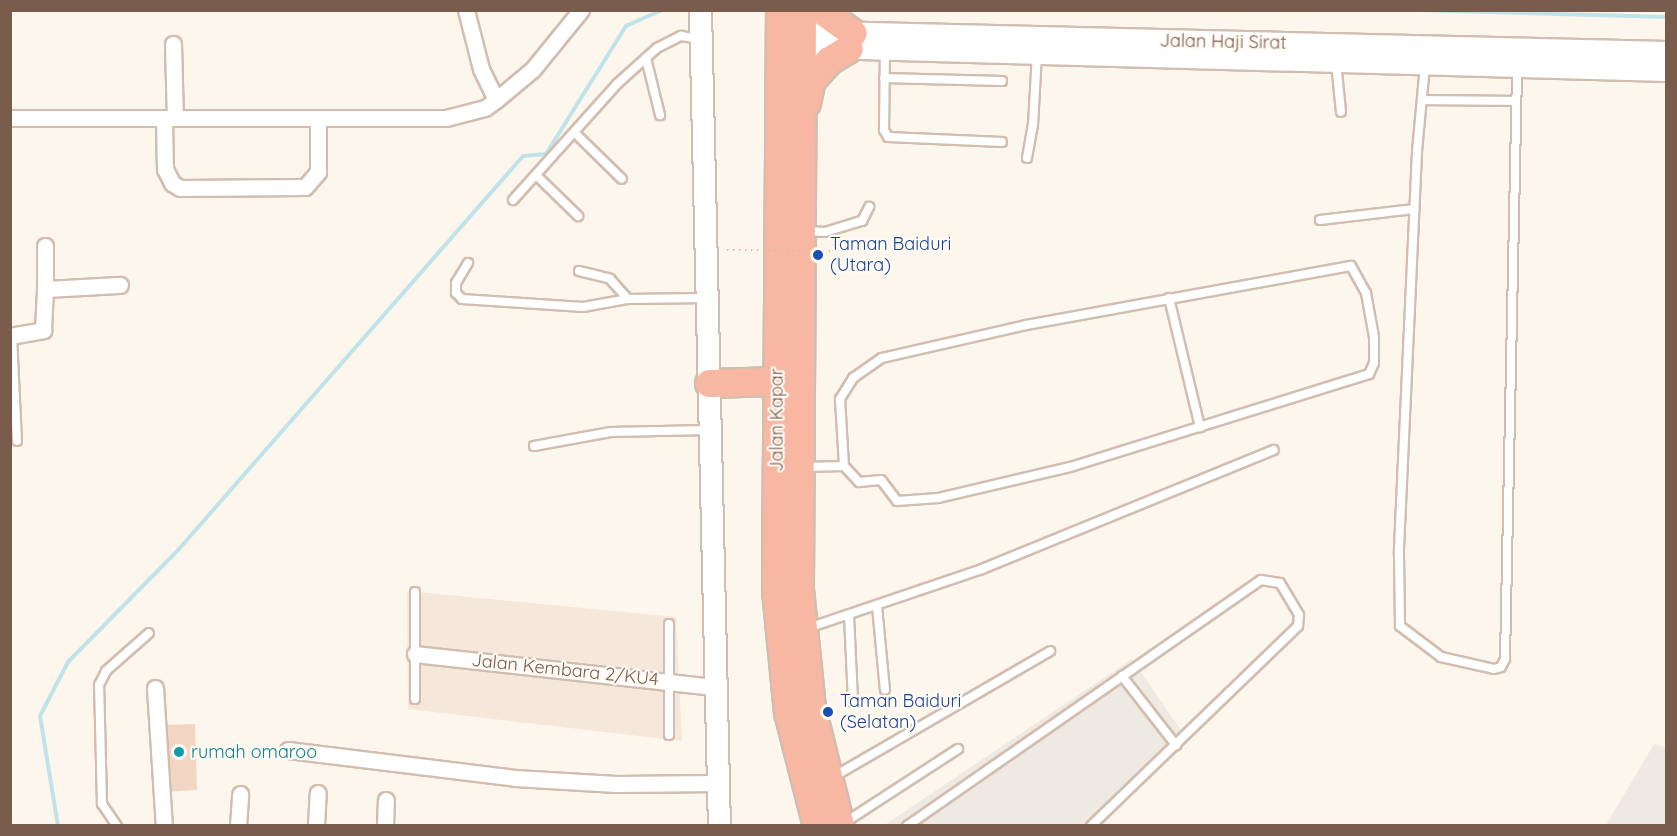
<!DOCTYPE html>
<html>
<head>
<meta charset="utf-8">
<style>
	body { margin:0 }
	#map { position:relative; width:1677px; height:836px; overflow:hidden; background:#fdf6ec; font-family:Quicksand,sans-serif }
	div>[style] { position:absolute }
	.residential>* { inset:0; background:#f5e8da }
	.industrial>* { inset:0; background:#efe9e4 }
	.stream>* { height:4px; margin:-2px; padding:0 2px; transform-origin:2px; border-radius:2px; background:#bfe3e8 }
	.building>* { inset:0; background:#f3d5c3 }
	.path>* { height:2px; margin-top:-1px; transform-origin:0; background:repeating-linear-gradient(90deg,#d9b8a5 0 1.5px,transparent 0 6px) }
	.roads { filter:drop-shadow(2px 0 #d1beb0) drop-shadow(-2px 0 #d1beb0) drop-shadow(0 2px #d1beb0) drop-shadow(0 -2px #d1beb0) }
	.lane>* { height:8px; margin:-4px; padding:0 4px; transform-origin:4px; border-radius:4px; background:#fff }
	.street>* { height:15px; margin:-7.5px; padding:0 7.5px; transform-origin:7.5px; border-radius:7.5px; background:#fff }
	.secondary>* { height:21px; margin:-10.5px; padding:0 10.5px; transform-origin:10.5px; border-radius:10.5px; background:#fff }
	.highway>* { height:27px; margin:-13.5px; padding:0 13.5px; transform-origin:13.5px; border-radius:13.5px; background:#f7b7a3 }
	.path-bridge>* { height:2px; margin-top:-1px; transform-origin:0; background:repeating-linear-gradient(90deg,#d9b8a5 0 1.5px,transparent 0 6px) }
	.dots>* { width:16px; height:16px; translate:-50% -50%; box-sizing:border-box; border:3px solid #fffaf3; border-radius:50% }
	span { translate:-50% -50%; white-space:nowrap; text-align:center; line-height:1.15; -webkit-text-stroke:4.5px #fffaf3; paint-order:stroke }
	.street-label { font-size:18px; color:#7a5c4d }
	.transit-label { font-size:18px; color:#164399 }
	.left { translate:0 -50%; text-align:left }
	.culture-label { font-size:18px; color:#0d838f }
	.frame { position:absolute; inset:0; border:12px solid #7a5c4d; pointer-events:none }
</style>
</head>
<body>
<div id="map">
	<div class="residential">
		<i style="clip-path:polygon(407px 591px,676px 617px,682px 741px,408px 709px)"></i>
	</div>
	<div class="industrial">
		<i style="clip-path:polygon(1132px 659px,1187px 739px,1097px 825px,883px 826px)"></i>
		<i style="clip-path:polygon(1654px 744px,1666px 747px,1666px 825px,1606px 825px)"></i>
	</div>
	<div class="stream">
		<i style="left:1417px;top:10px;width:249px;rotate:1.6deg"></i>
		<i style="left:58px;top:826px;width:111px;rotate:-99.3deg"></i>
		<i style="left:40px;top:716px;width:61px;rotate:-62.6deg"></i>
		<i style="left:68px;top:662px;width:158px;rotate:-45.5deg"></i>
		<i style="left:179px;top:549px;width:522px;rotate:-48.8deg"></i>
		<i style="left:523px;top:156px;width:23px;rotate:-5deg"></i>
		<i style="left:546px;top:154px;width:151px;rotate:-58deg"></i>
		<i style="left:626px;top:26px;width:39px;rotate:-24deg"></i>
	</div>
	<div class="building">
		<i style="clip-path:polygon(195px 724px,197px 790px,165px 792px,161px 725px)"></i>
	</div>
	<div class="path">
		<i style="left:833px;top:251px;width:12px;rotate:-90deg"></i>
	</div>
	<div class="roads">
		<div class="lane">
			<i style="left:885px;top:50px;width:80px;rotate:90.7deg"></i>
			<i style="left:884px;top:130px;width:8px;rotate:60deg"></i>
			<i style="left:888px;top:137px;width:114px;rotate:2.5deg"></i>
			<i style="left:646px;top:58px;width:59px;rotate:76.2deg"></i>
			<i style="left:1336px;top:62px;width:50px;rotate:84.3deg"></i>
			<i style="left:1425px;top:65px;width:87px;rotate:95.3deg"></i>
			<i style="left:1417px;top:152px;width:402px;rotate:92.6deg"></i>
			<i style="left:1399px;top:554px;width:72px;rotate:89.2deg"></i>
			<i style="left:1400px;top:626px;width:51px;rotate:37.1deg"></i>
			<i style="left:1441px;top:657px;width:54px;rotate:12.8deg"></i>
			<i style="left:1494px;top:669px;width:7px;rotate:-16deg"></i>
			<i style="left:1501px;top:667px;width:9px;rotate:-63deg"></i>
			<i style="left:1505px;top:659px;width:590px;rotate:-88.83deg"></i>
			<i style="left:884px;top:78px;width:118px;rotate:1.5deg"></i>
			<i style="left:1422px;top:100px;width:94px;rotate:0.6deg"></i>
			<i style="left:576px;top:134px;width:64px;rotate:44.4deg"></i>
			<i style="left:1027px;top:158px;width:34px;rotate:-80deg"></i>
			<i style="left:1033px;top:125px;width:71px;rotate:-86.8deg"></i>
			<i style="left:536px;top:175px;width:59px;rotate:44.3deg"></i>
			<i style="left:513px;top:200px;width:156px;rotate:-48.1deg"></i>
			<i style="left:617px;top:84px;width:54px;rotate:-42deg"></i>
			<i style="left:657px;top:48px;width:27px;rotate:-27deg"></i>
			<i style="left:681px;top:36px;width:19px;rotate:9deg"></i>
			<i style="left:1320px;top:220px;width:95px;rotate:-6.7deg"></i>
			<i style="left:806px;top:231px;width:19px;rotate:3deg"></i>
			<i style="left:825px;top:232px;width:39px;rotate:-17deg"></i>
			<i style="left:862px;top:221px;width:16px;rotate:-63deg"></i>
			<i style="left:468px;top:263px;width:23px;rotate:121deg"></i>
			<i style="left:456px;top:283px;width:10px;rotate:90deg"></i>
			<i style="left:456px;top:293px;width:8px;rotate:45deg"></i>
			<i style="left:462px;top:299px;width:121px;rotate:3.8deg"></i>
			<i style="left:583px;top:307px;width:46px;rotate:-10.1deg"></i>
			<i style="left:628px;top:299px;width:78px;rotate:-0.7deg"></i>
			<i style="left:1351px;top:266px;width:31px;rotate:61deg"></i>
			<i style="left:1366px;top:293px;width:45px;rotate:79.7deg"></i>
			<i style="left:1374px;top:337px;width:26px;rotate:90deg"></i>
			<i style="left:1374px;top:363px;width:12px;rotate:114deg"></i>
			<i style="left:1369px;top:374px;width:313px;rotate:162.7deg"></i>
			<i style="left:1070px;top:467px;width:136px;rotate:166.8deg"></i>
			<i style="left:938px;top:498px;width:41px;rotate:175.8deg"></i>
			<i style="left:897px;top:501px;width:26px;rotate:-127deg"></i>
			<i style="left:881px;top:480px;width:22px;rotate:175deg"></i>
			<i style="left:859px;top:482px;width:22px;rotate:-133deg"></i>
			<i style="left:844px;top:466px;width:67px;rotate:-93.4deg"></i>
			<i style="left:840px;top:399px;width:25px;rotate:-58deg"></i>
			<i style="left:853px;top:378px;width:35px;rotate:-35deg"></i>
			<i style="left:882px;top:358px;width:148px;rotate:-12.9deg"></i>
			<i style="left:1026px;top:325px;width:330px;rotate:-10.3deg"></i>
			<i style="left:579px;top:271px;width:32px;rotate:14deg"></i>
			<i style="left:610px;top:279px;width:27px;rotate:48deg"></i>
			<i style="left:1169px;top:298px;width:133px;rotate:76.5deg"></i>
			<i style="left:12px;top:336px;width:105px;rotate:87.3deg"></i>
			<i style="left:534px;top:446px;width:78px;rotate:-10.3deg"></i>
			<i style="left:611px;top:432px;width:97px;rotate:-1.2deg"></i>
			<i style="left:803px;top:467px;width:41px;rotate:-1.4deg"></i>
			<i style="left:877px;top:606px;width:84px;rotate:84.6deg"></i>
			<i style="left:849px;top:616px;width:86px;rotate:87.3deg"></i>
			<i style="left:808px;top:628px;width:184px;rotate:-18.7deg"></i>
			<i style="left:982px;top:569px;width:315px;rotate:-22.2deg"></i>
			<i style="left:1122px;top:676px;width:88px;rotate:52deg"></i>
			<i style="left:415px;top:699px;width:107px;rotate:-90deg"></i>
			<i style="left:669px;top:735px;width:111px;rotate:-90deg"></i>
			<i style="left:833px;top:777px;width:251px;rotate:-30.1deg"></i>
			<i style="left:844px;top:823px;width:136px;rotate:-33deg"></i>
			<i style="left:117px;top:826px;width:27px;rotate:-124deg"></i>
			<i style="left:102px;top:804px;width:119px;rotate:-91.4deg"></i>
			<i style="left:99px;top:685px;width:16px;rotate:-63deg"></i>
			<i style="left:106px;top:671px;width:57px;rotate:-41.5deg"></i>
			<i style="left:907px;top:826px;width:431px;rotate:-34.8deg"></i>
			<i style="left:1261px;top:580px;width:19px;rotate:9deg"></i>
			<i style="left:1280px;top:583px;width:37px;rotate:59deg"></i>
			<i style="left:1299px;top:615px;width:11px;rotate:95deg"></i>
			<i style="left:1298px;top:626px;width:288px;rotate:136deg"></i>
		</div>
		<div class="street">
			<i style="left:466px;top:10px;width:61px;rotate:75.7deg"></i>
			<i style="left:481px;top:69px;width:34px;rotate:64deg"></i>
			<i style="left:173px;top:44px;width:74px;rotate:88.5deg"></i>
			<i style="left:10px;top:118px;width:436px"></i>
			<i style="left:446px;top:118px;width:40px;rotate:-14.4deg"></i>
			<i style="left:485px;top:108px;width:14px;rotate:-36deg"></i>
			<i style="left:496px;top:100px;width:48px;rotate:-40deg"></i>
			<i style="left:533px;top:69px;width:76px;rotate:-50.9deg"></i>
			<i style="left:164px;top:119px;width:50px;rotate:88.9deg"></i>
			<i style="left:165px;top:169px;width:16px;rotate:63deg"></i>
			<i style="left:172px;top:183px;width:9px;rotate:32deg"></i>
			<i style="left:180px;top:188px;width:125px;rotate:-0.5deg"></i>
			<i style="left:305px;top:187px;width:20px;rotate:-49deg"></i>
			<i style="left:318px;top:172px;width:53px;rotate:-90deg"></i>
			<i style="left:45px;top:246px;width:43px;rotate:90deg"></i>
			<i style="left:10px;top:336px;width:34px;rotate:-10deg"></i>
			<i style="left:43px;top:330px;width:41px;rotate:-87.2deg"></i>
			<i style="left:45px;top:289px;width:75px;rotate:-3.1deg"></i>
			<i style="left:415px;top:654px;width:302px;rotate:6.3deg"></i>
			<i style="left:155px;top:688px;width:138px;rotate:86.3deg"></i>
			<i style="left:288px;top:750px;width:229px;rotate:7deg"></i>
			<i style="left:515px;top:778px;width:101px;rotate:3.4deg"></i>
			<i style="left:616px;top:784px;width:101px;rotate:-0.6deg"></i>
			<i style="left:238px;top:826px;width:32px;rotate:-86deg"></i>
			<i style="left:316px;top:826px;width:33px;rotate:-87deg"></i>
			<i style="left:385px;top:826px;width:26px;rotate:-88deg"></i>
		</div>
		<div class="secondary">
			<i style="left:700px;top:10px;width:816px;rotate:88.67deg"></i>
			<i style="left:786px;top:31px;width:880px;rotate:1.37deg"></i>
			<i style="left:788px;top:46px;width:878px;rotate:1.57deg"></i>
		</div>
		<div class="highway">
			<i style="left:780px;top:10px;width:580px;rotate:90.4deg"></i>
			<i style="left:776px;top:590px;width:123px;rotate:84.4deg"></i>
			<i style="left:788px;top:712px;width:118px;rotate:75.7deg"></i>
			<i style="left:802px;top:10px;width:579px;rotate:90.3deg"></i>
			<i style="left:799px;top:589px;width:119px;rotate:84.2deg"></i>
			<i style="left:811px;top:707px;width:122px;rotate:76.3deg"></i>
			<i style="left:821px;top:10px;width:39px;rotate:36deg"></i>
			<i style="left:806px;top:103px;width:24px;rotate:-78deg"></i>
			<i style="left:811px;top:80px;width:27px;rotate:-48deg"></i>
			<i style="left:829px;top:60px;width:23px;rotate:-31deg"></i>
			<i style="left:709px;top:383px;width:68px;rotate:-1.7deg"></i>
		</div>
	</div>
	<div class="path-bridge">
		<i style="left:727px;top:250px;width:106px;rotate:0.5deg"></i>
	</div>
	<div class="dots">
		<i style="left:818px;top:255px;background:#1a4fb4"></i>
		<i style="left:828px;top:712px;background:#1a4fb4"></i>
		<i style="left:179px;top:752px;background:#0f9aa8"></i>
	</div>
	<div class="street-label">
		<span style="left:1223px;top:42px;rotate:1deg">Jalan Haji Sirat</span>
		<span style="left:777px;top:420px;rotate:-90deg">Jalan Kapar</span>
		<span style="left:565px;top:670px;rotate:6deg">Jalan Kembara 2/KU4</span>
	</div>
	<div class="transit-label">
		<span class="left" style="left:830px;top:255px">Taman Baiduri<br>(Utara)</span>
		<span class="left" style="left:840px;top:712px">Taman Baiduri<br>(Selatan)</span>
	</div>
	<div class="culture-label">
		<span class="left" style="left:191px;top:752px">rumah omaroo</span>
	</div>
	<div class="frame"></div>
</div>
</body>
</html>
